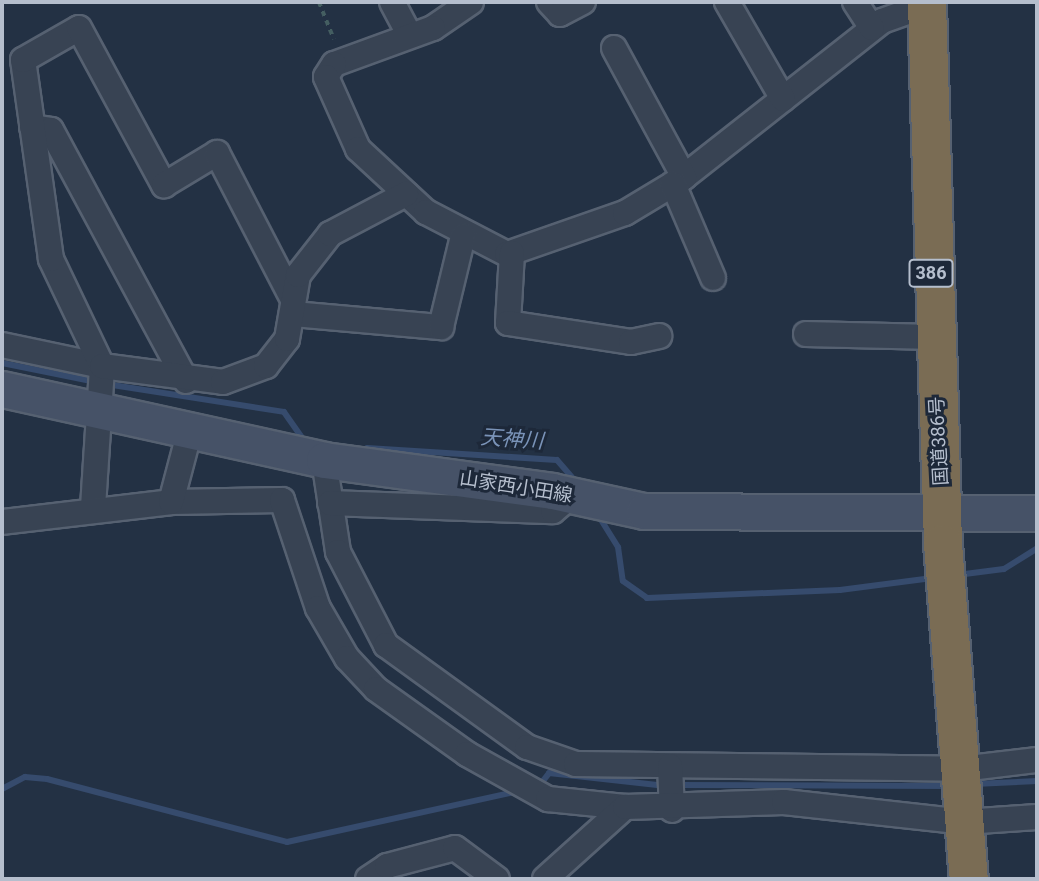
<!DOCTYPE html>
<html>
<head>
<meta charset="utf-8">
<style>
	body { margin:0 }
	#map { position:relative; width:1039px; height:881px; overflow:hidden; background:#233144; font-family:Roboto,"Noto Sans JP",sans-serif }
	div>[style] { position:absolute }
	.stream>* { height:6px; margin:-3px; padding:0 3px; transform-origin:3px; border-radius:3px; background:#364b6d }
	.path>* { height:3.5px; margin-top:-1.75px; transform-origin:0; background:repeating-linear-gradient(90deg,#445e61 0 5px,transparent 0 10px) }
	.roads { filter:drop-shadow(2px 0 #566171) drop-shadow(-2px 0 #566171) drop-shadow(0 2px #566171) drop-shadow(0 -2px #566171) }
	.street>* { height:24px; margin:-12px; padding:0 12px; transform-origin:12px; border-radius:12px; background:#384353 }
	.secondary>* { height:35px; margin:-17.5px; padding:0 17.5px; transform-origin:17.5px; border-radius:17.5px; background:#465267 }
	.highway>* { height:38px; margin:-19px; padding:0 19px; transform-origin:19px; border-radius:19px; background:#7a6c54 }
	span { translate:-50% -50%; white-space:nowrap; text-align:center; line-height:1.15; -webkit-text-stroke:6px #1d2839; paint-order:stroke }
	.shield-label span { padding:2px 5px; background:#1d2839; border:2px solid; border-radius:5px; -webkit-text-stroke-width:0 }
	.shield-label { font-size:18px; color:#b5becd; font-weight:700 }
	.street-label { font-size:19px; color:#b5becd }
	.water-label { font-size:21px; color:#7a93b8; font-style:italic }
	.frame { position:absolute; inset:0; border:4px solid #b5becd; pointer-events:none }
</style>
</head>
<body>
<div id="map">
	<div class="stream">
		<i style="left:2px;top:363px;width:96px;rotate:11.4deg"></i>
		<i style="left:106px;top:384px;width:180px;rotate:8.9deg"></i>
		<i style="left:284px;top:412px;width:37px;rotate:55deg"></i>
		<i style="left:367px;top:448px;width:190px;rotate:3.6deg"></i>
		<i style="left:557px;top:460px;width:33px;rotate:49deg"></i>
		<i style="left:598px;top:515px;width:38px;rotate:58deg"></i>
		<i style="left:618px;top:547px;width:34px;rotate:82deg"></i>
		<i style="left:623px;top:581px;width:29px;rotate:35deg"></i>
		<i style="left:647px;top:598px;width:193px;rotate:-2.4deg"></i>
		<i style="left:840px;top:590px;width:93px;rotate:-7.4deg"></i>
		<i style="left:957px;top:575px;width:47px;rotate:-7.3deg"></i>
		<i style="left:1004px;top:569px;width:39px;rotate:-32deg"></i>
		<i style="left:974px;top:784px;width:63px;rotate:-2.7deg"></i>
		<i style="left:677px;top:785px;width:273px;rotate:0.2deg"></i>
		<i style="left:539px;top:786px;width:16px;rotate:-52deg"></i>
		<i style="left:549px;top:773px;width:118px;rotate:6.3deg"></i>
		<i style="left:2px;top:789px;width:26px;rotate:-28deg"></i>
		<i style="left:25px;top:777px;width:22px;rotate:5deg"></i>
		<i style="left:47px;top:779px;width:248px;rotate:14.7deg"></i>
		<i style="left:287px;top:842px;width:237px;rotate:-12.4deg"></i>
	</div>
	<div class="path">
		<i style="left:319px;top:2px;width:40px;rotate:68deg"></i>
	</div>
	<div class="roads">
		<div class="street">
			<i style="left:392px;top:2px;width:38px;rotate:62deg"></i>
			<i style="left:471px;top:2px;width:46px;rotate:145.6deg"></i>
			<i style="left:433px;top:28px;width:105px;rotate:160deg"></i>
			<i style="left:334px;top:64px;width:15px;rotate:122deg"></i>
			<i style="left:326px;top:77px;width:79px;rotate:66deg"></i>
			<i style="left:358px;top:149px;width:93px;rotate:42.8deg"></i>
			<i style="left:426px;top:212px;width:91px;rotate:27.4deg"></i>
			<i style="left:507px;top:254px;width:125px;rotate:-19.2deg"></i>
			<i style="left:625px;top:213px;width:64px;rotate:-31deg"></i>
			<i style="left:680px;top:180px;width:257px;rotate:-38.2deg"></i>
			<i style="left:882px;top:21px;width:48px;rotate:-19.6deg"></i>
			<i style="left:549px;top:2px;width:16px;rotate:47deg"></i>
			<i style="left:560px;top:14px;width:26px;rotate:-28deg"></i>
			<i style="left:727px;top:2px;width:112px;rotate:60deg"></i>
			<i style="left:855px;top:2px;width:31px;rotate:57deg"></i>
			<i style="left:614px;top:48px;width:147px;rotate:61.5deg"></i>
			<i style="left:32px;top:127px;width:19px;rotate:9deg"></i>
			<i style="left:51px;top:130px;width:285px;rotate:61.7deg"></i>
			<i style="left:673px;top:184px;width:102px;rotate:66.9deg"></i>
			<i style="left:512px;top:253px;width:70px;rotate:93.3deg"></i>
			<i style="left:508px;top:323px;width:124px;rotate:8.8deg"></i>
			<i style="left:631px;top:342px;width:29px;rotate:-12deg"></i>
			<i style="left:294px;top:314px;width:148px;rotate:5.1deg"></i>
			<i style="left:441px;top:327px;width:94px;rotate:-76.4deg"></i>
			<i style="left:806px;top:334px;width:128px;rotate:1.3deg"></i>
			<i style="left:2px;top:345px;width:102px;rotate:11.9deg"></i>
			<i style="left:102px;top:366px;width:119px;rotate:-115.5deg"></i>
			<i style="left:51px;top:259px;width:201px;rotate:-98deg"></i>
			<i style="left:23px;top:60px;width:64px;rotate:-29.7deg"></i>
			<i style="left:79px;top:28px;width:179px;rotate:61.6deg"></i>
			<i style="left:164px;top:185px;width:62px;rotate:-31.1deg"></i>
			<i style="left:217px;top:153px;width:161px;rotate:62.6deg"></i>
			<i style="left:324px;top:460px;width:93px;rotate:81.3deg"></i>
			<i style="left:338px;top:552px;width:105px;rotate:62.7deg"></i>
			<i style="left:386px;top:645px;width:174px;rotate:35.9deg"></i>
			<i style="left:527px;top:747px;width:52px;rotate:19.1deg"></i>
			<i style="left:576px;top:764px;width:385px;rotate:0.7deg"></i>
			<i style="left:961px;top:769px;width:77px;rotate:-6.8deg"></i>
			<i style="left:171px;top:502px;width:111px;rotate:-1deg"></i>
			<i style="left:282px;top:500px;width:114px;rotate:71.6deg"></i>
			<i style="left:318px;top:608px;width:58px;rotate:59.9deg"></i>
			<i style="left:347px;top:658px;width:42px;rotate:46.9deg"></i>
			<i style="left:376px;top:689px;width:112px;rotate:35.5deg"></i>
			<i style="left:467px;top:754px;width:93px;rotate:29.1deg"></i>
			<i style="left:548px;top:799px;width:77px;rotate:5.9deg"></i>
			<i style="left:330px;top:503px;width:223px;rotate:2.1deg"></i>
			<i style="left:553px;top:511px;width:25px;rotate:-40deg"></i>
			<i style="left:93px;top:507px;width:141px;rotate:-86.3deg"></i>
			<i style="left:102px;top:366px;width:122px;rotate:7.5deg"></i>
			<i style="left:223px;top:382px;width:46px;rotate:-20.4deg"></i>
			<i style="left:266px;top:366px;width:34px;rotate:-52deg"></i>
			<i style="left:287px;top:339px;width:65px;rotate:-80.2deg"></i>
			<i style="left:298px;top:275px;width:52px;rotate:-52deg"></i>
			<i style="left:330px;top:234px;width:86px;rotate:-27.8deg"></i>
			<i style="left:2px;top:522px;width:170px;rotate:-6.7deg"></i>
			<i style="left:171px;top:502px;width:74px;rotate:-75.2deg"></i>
			<i style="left:670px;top:766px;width:44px;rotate:87.4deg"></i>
			<i style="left:368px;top:879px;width:23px;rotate:-34deg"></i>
			<i style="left:387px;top:866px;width:70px;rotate:-14.8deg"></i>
			<i style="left:455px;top:848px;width:52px;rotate:36.4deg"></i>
			<i style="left:545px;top:879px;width:108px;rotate:-42deg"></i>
			<i style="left:625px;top:807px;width:159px;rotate:-1.8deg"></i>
			<i style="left:784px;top:802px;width:181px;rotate:6.3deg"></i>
			<i style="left:964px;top:822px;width:73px;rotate:-3.9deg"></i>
		</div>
		<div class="secondary">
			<i style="left:2px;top:389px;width:330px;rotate:12.4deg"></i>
			<i style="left:324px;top:460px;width:230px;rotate:7.7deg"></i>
			<i style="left:552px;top:491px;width:94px;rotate:12.3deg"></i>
			<i style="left:644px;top:511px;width:393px;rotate:0.3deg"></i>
		</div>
		<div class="highway">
			<i style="left:927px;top:2px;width:542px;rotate:88.31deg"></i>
			<i style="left:943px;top:544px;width:336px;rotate:85.6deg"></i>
		</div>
	</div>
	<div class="shield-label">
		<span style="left:931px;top:273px">386</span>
	</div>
	<div class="street-label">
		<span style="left:939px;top:441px;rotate:-93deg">国道386号</span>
		<span style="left:516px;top:487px;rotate:9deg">山家西小田線</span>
	</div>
	<div class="water-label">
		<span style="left:512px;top:439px;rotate:4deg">天神川</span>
	</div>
	<div class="frame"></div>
</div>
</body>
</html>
